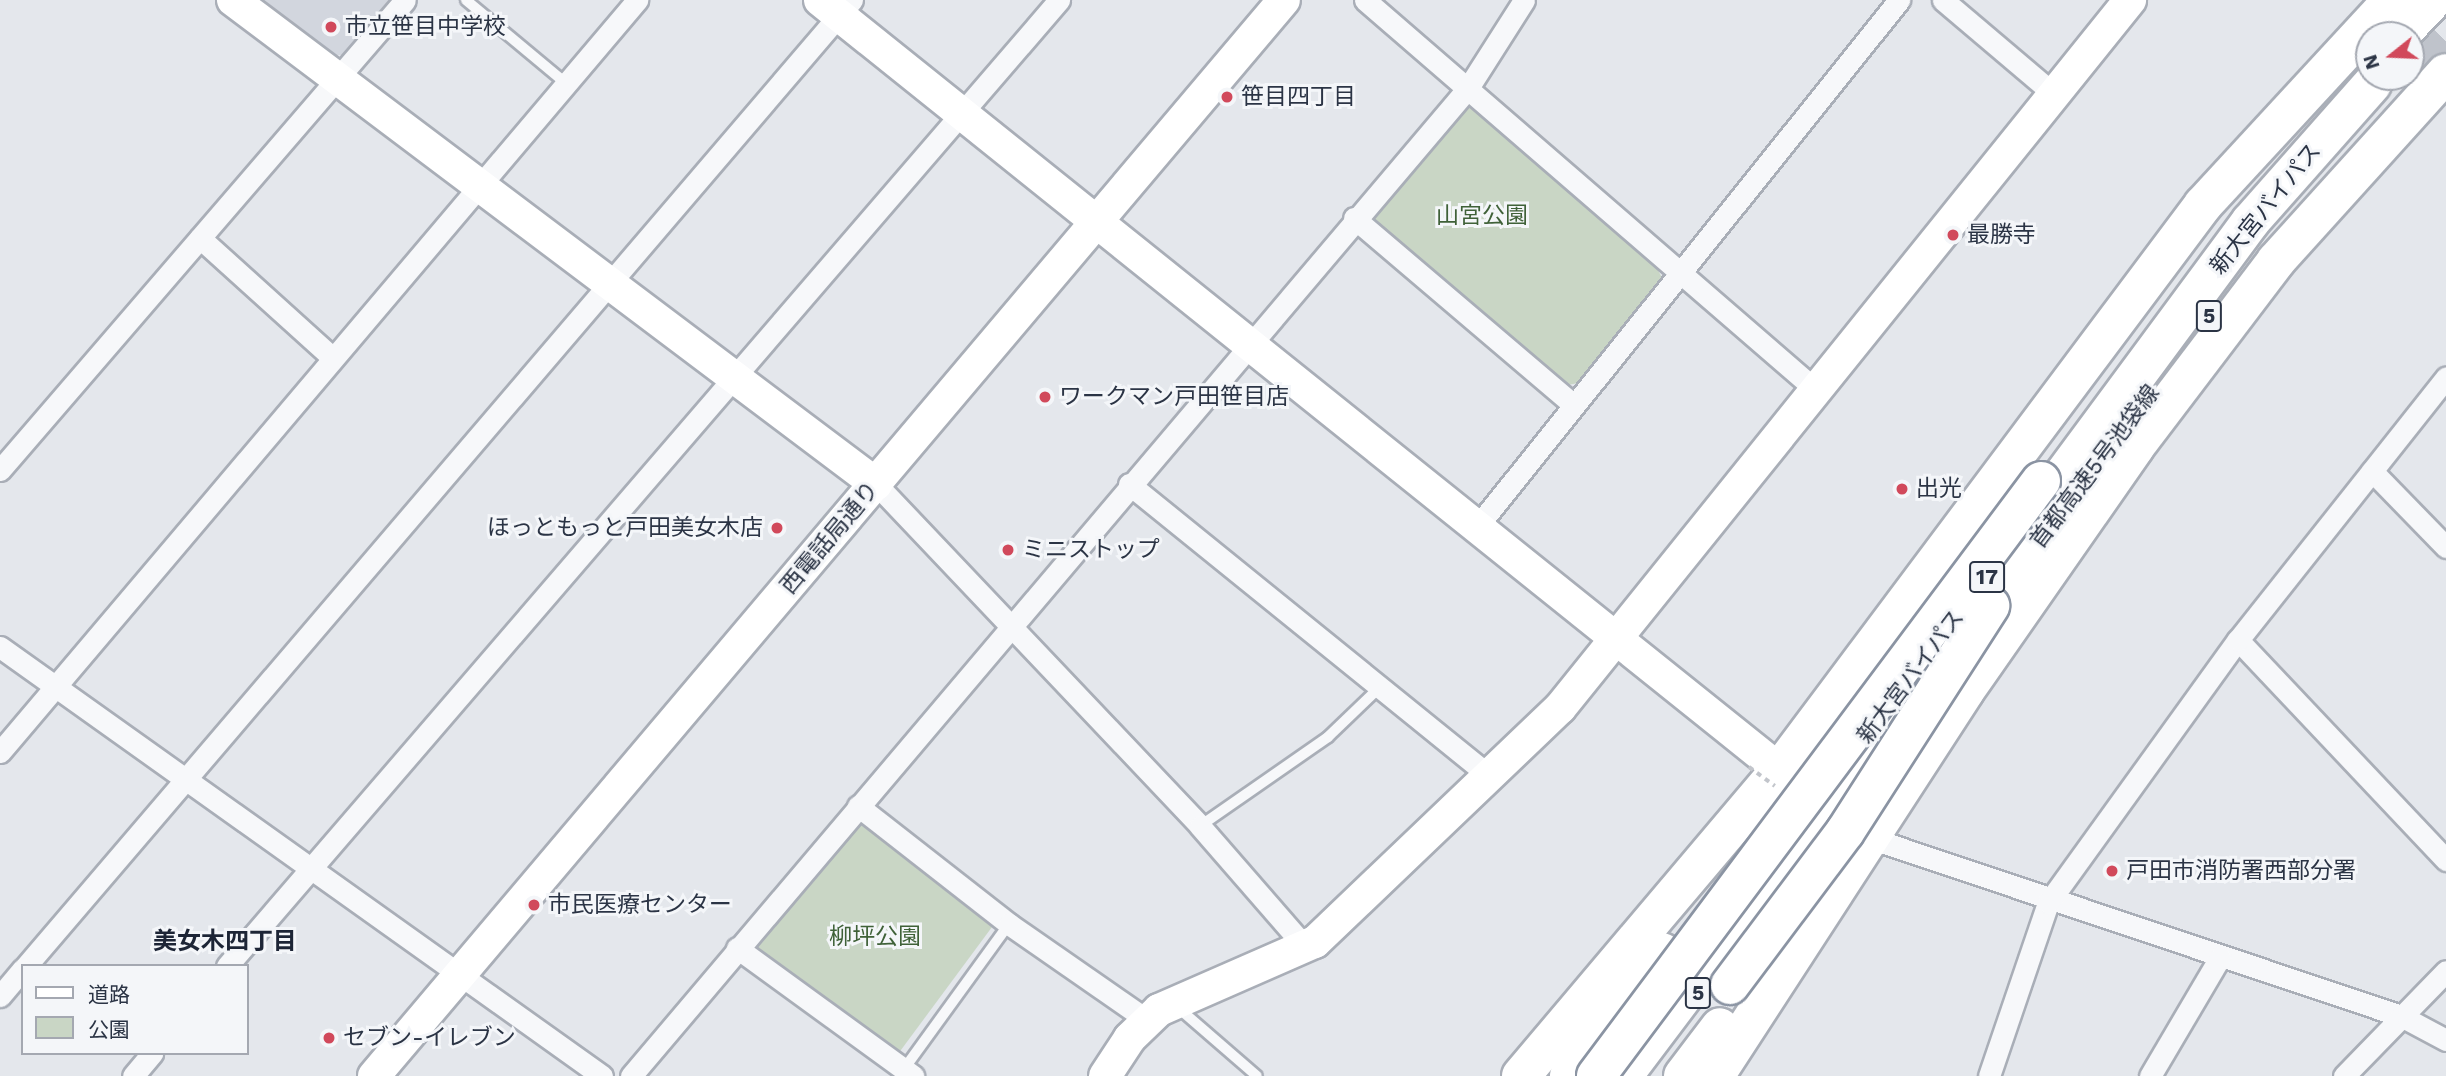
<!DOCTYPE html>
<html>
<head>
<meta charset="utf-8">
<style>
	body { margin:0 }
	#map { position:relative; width:2446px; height:1076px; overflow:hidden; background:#e4e7ec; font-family:"Work Sans","Noto Sans JP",sans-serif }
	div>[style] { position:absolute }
	.built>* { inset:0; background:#d2d6de }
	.green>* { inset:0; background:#c9d6c5 }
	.highway-tunnel>* { height:38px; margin-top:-19px; transform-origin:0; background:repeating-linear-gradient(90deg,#bfc3cb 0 38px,transparent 0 57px) }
	.roads { filter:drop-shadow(2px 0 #a9aeb7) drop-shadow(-2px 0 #a9aeb7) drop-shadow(0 2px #a9aeb7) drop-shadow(0 -2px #a9aeb7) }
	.lane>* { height:10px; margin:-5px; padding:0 5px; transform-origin:5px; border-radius:5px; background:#f7f8fa }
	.street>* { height:21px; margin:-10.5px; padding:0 10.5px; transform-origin:10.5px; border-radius:10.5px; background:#f7f8fa }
	.secondary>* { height:32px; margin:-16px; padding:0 16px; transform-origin:16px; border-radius:16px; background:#fff }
	.highway>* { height:38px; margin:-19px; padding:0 19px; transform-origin:19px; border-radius:19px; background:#fff }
	.path-bridge>* { height:3.5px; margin-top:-1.75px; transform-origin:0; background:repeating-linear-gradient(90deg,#c2c5cb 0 5px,transparent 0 10px) }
	.bridges { filter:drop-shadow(2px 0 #8b94a3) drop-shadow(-2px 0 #8b94a3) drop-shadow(0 2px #8b94a3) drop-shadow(0 -2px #8b94a3) }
	.highway-bridge>* { height:38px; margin:-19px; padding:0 19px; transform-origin:19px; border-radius:19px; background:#fff }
	.dots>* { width:19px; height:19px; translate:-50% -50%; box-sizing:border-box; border:4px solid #f4f6f9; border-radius:50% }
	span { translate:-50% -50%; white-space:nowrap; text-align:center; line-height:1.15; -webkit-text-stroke:6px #f4f6f9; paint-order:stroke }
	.shield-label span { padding:2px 5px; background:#f4f6f9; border:2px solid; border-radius:5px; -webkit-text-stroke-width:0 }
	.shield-label { font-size:21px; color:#2b3445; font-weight:700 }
	.poi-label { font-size:23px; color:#2b3445 }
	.left { translate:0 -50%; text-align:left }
	.right { translate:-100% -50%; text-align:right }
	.street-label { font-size:23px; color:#2b3445 }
	.park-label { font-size:23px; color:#3f6138 }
	.neighbourhood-label { font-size:24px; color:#1d2536; font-weight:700 }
	.legend { position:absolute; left:21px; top:964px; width:228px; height:91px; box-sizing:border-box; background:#f4f6f9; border:2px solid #a4a8b1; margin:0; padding:9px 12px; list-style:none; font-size:21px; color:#2b3445 }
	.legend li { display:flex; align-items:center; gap:14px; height:35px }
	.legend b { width:35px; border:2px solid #a4a8b1 }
	.north { position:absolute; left:2355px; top:21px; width:70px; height:70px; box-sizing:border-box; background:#f4f6f9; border:2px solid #a4a8b1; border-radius:50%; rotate:252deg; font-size:19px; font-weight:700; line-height:28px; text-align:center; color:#2b3445 }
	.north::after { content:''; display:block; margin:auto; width:24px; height:32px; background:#d1495b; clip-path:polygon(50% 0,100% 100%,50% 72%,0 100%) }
</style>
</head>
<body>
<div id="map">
	<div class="built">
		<i style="clip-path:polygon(260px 0,389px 0,342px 55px,332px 55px)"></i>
	</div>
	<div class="green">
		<i style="clip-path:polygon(1474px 106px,1656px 266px,1662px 278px,1579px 383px,1567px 385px,1372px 225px,1371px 216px,1464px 108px)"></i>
		<i style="clip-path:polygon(861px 822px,992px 927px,898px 1054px,753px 947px)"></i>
	</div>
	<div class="highway-tunnel">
		<i style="left:2411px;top:60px;width:50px;rotate:-45.8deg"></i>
	</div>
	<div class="roads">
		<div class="lane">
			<i style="left:466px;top:0;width:133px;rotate:39.8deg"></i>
			<i style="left:1200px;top:826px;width:156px;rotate:-34.8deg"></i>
			<i style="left:1328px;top:737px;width:72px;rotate:-43.9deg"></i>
			<i style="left:1175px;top:1005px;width:108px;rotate:40.9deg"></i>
			<i style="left:904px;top:1069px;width:179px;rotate:-54.1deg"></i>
		</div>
		<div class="street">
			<i style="left:1365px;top:0;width:596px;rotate:40.85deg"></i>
			<i style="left:1943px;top:0;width:145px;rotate:40.3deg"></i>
			<i style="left:1354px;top:218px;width:289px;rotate:40.4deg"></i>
			<i style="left:200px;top:238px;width:179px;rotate:42.1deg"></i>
			<i style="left:0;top:470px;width:620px;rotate:-49.25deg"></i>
			<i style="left:2372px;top:471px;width:106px;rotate:45.8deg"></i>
			<i style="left:876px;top:484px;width:471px;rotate:46.5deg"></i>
			<i style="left:1200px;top:826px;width:162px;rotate:49deg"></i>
			<i style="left:1129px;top:484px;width:464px;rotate:39deg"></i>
			<i style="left:1476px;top:528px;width:677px;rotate:-51.3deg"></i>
			<i style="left:2238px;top:640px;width:303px;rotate:46.6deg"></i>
			<i style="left:0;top:647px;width:739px;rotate:35.47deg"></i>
			<i style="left:0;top:752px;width:986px;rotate:-49.73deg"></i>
			<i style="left:858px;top:806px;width:192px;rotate:38deg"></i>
			<i style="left:1009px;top:924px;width:168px;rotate:34.8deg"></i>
			<i style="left:1867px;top:837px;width:563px;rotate:18.53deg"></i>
			<i style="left:2401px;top:1016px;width:51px;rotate:28.1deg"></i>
			<i style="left:737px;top:948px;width:218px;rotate:36deg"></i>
			<i style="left:26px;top:966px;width:1271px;rotate:-49.47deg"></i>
			<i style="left:227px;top:966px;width:1275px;rotate:-49.26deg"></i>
			<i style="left:0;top:996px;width:35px;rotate:-50deg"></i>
			<i style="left:133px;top:1076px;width:30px;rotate:-50deg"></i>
			<i style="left:631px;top:1076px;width:1295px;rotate:-49.73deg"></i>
			<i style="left:1468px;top:88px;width:104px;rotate:-57.5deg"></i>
			<i style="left:1989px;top:1076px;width:183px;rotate:-71.2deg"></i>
			<i style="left:2048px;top:903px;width:324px;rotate:-54.2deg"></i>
			<i style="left:2238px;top:640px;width:335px;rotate:-51.6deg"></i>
			<i style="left:2150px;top:1076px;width:138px;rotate:-59.5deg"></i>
			<i style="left:2344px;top:1076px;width:146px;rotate:-45.8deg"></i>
		</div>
		<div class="secondary">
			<i style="left:233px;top:0;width:805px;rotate:36.97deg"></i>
			<i style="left:820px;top:0;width:1231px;rotate:38.73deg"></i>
			<i style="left:374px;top:1076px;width:1409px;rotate:-49.78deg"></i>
			<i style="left:1105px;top:1076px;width:45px;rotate:-56.7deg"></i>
			<i style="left:1130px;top:1038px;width:40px;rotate:-44deg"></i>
			<i style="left:1159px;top:1010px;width:170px;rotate:-23.6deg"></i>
			<i style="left:1315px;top:942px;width:339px;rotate:-43.7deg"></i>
			<i style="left:1560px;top:708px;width:909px;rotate:-51.16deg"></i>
		</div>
		<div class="highway">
			<i style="left:2400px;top:35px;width:48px;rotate:-46.7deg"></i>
			<i style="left:2029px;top:521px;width:373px;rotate:-53.5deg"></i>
			<i style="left:2251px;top:221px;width:183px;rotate:-48.5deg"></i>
			<i style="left:1521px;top:1076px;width:401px;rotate:-49.8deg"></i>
			<i style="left:1780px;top:770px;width:706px;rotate:-53.18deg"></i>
			<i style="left:2203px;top:205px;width:279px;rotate:-47.3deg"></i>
			<i style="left:1569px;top:1076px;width:155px;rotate:-53.1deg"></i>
			<i style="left:1623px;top:1076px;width:714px;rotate:-52.97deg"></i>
			<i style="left:1683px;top:1076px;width:61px;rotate:-52.9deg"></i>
			<i style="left:1715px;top:1076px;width:459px;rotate:-57deg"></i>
			<i style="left:1965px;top:691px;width:297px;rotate:-55.1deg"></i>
			<i style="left:2135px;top:447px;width:233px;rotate:-52.8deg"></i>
			<i style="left:2276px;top:261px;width:253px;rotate:-47.9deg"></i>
		</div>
	</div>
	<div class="path-bridge">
		<i style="left:1749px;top:767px;width:32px;rotate:36deg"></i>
	</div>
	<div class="bridges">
		<div class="highway-bridge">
			<i style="left:1730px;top:985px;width:191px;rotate:-53.1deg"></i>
			<i style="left:1845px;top:832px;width:269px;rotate:-57.3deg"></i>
			<i style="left:1596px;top:1076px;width:743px;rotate:-53.21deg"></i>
		</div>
	</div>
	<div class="dots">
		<i style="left:331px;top:27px;background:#d1495b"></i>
		<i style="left:1227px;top:97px;background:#d1495b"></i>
		<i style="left:1953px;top:235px;background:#d1495b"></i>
		<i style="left:1045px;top:397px;background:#d1495b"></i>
		<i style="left:1902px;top:489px;background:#d1495b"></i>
		<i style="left:777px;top:528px;background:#d1495b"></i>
		<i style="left:1008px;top:550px;background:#d1495b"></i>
		<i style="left:2112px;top:871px;background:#d1495b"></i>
		<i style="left:534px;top:905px;background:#d1495b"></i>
		<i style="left:329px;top:1038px;background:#d1495b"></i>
	</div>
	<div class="shield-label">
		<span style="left:2209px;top:316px">5</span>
		<span style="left:1987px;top:577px">17</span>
		<span style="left:1698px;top:993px">5</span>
	</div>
	<div class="poi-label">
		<span class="left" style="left:345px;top:27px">市立笹目中学校</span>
		<span class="left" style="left:1241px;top:97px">笹目四丁目</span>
		<span class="left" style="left:1967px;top:235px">最勝寺</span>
		<span class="left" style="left:1059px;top:397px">ワークマン戸田笹目店</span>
		<span class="left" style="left:1916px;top:489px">出光</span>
		<span class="right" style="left:763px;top:528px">ほっともっと戸田美女木店</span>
		<span class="left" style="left:1022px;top:550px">ミニストップ</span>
		<span class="left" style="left:2126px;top:871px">戸田市消防署西部分署</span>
		<span class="left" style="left:548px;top:905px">市民医療センター</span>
		<span class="left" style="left:343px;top:1038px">セブン-イレブン</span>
	</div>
	<div class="street-label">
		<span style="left:2266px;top:209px;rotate:-51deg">新大宮バイパス</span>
		<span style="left:2095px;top:467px;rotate:-53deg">首都高速5号池袋線</span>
		<span style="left:830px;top:538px;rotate:-50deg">西電話局通り</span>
		<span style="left:1911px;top:677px;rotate:-53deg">新大宮バイパス</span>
	</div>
	<div class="park-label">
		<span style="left:1482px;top:216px">山宮公園</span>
		<span style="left:875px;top:937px">柳坪公園</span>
	</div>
	<div class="neighbourhood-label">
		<span style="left:225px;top:942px">美女木四丁目</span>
	</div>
	<ul class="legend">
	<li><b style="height:9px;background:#fff"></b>道路</li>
	<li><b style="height:19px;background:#c9d6c5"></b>公園</li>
	</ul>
	<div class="north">N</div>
</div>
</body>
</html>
